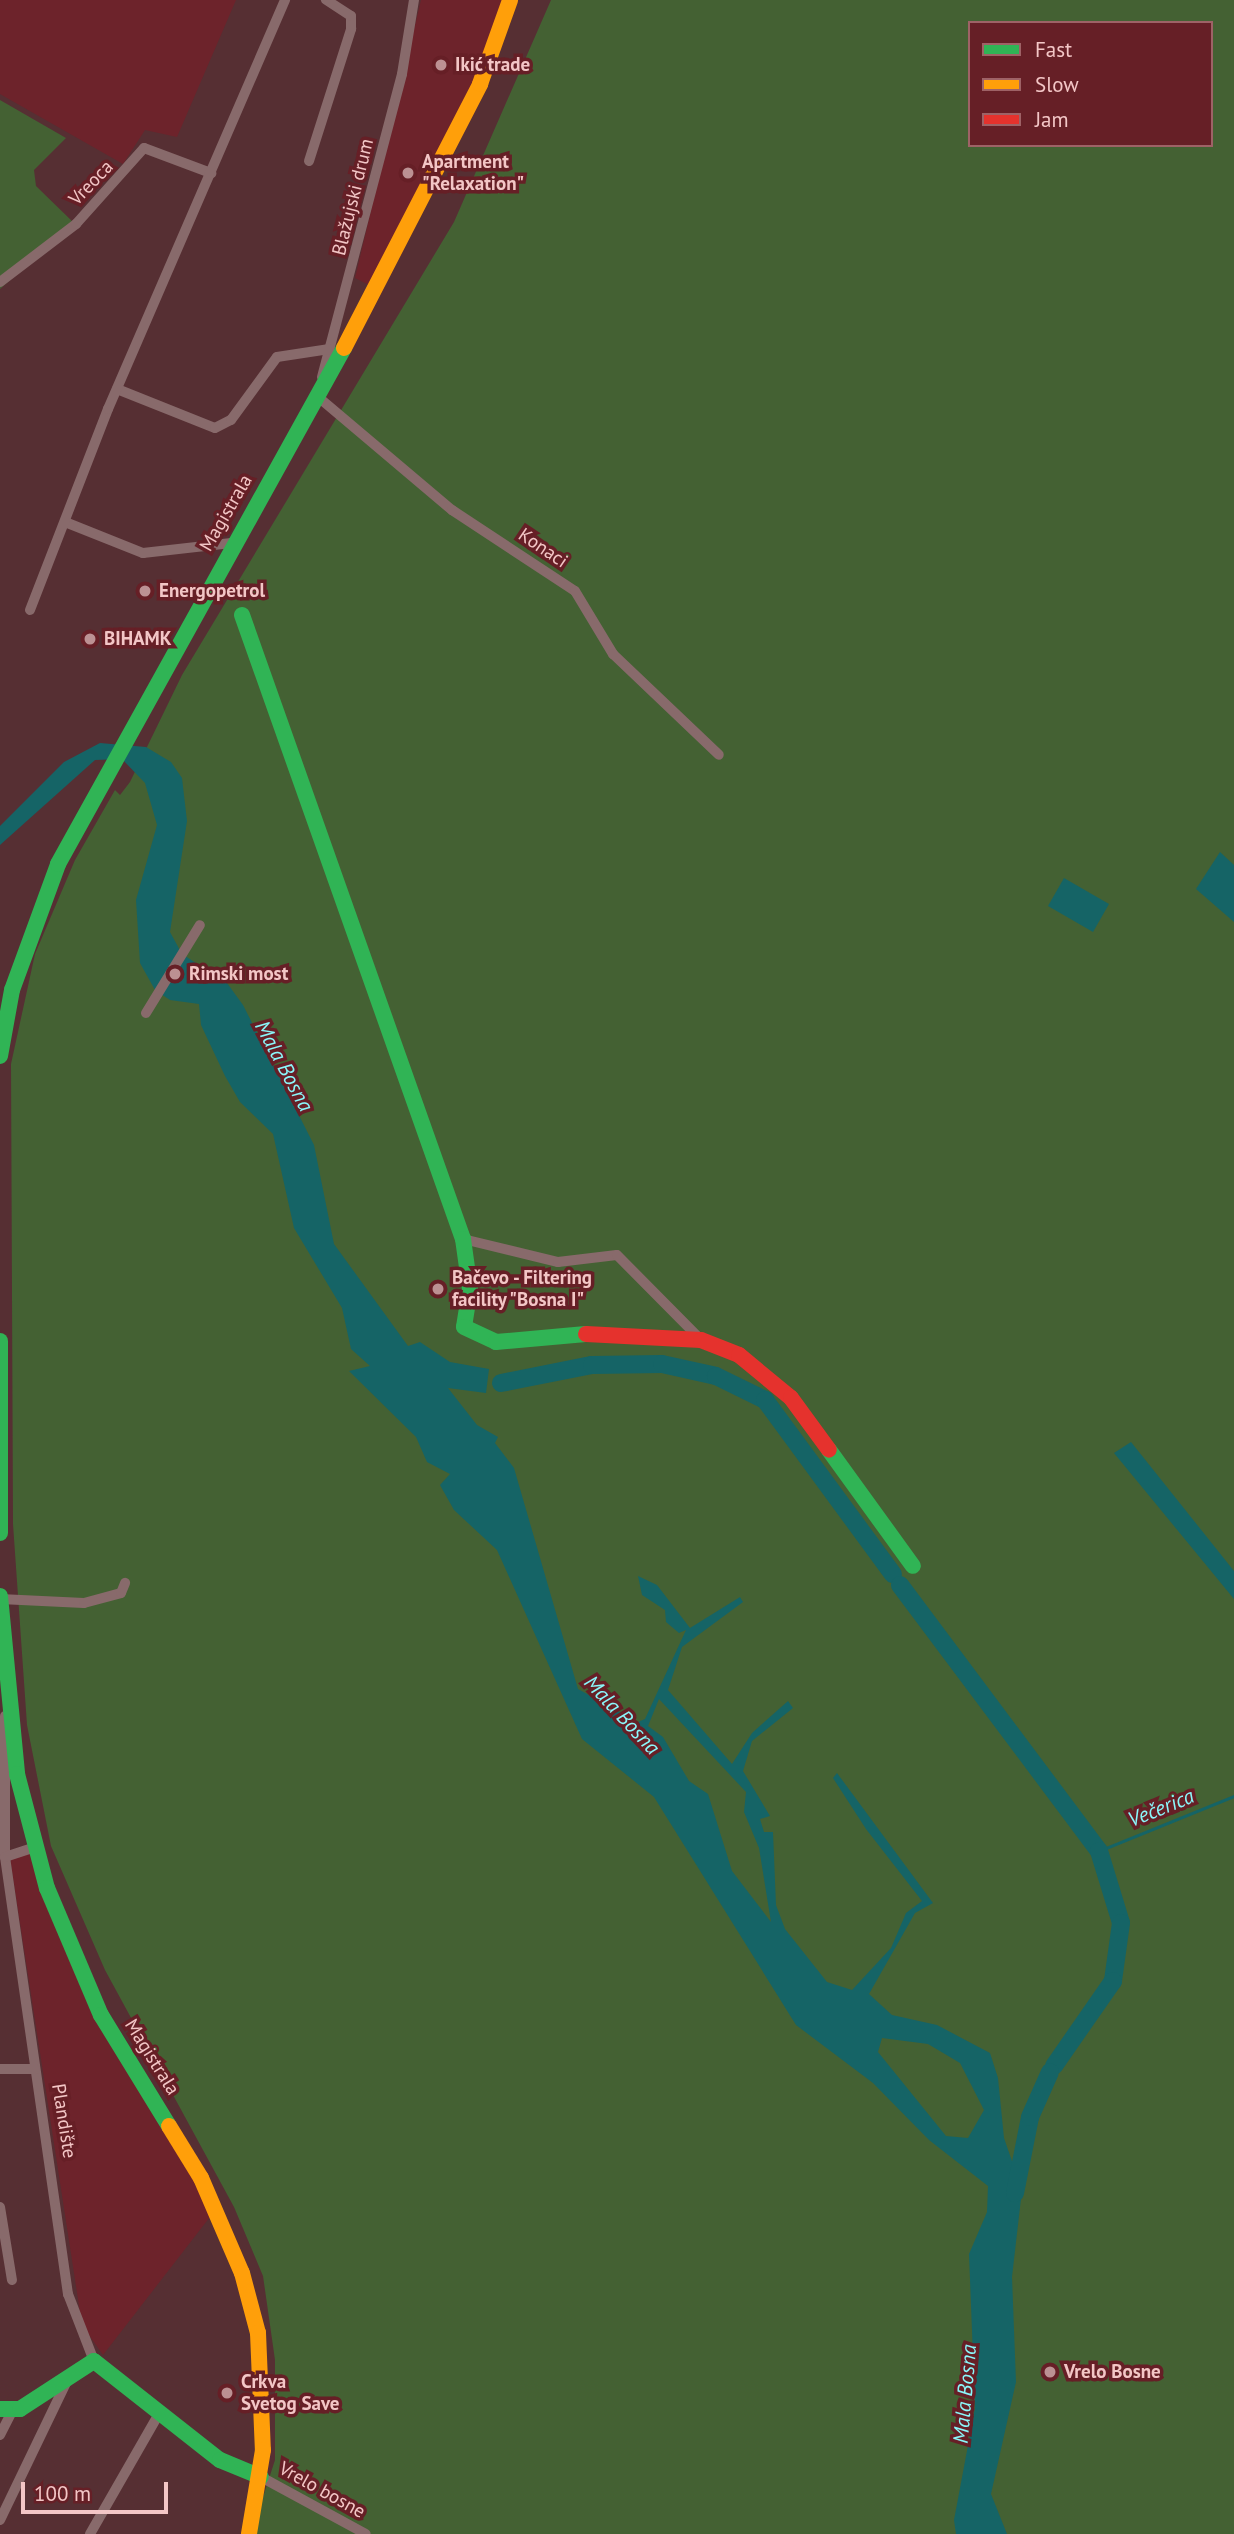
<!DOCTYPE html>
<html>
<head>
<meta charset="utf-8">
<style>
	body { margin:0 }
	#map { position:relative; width:1234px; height:2534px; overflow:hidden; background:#562f33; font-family:"PT Sans",sans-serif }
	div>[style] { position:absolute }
	.built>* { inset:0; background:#6d232b }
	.green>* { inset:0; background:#446133 }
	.water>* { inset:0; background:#156466 }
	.stream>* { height:2.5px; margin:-1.25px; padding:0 1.25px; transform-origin:1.25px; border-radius:1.25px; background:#156466 }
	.river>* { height:18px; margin:-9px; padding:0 9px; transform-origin:9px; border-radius:9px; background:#156466 }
	.street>* { height:10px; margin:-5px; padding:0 5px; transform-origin:5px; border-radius:5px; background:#886a6b }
	.fast>* { height:16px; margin:-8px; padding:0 8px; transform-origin:8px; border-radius:8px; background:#30b455 }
	.slow>* { height:16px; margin:-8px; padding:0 8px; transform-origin:8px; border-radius:8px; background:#ff9f0a }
	.jam>* { height:16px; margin:-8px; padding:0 8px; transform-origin:8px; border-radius:8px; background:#e5322d }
	.dots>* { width:19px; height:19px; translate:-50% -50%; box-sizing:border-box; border:4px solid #661f26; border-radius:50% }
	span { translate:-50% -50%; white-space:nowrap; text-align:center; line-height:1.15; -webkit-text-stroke:7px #661f26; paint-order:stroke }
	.poi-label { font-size:19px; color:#f3c6c6; font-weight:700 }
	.left { translate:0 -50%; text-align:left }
	.street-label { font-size:19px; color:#f3c6c6 }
	.water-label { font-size:21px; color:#8af7fa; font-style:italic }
	.legend { position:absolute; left:968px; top:21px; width:245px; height:126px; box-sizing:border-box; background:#661f26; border:2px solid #9e6266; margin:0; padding:9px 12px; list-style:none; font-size:21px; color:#f3c6c6 }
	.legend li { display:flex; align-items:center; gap:14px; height:35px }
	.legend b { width:35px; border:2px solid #9e6266 }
	.scale { position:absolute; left:21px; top:2482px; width:147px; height:32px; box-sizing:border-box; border:4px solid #f3c6c6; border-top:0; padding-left:9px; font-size:21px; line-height:24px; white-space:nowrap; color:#f3c6c6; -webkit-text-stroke:5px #661f26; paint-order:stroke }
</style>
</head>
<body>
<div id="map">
	<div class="built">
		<i style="clip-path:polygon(0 0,236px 0,177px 137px,145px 130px,123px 164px,0 94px)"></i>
		<i style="clip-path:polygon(421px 0,510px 0,498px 40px,377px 289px,355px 278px)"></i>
		<i style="clip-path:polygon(40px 1846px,101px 2015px,213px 2213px,103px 2355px,82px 2325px,10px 1858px)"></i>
	</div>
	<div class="green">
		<i style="clip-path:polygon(evenodd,551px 0,1234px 0,1234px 2534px,251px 2534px,275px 2460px,275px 2360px,263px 2276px,234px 2207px,105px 1970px,51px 1846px,27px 1725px,13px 1524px,11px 1064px,35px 954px,75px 860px,115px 790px,120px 795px,130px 782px,182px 675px,454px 222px,551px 0,970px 23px,1211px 23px,1211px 145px,970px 145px,970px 23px)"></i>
		<i style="clip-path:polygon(0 100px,66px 138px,34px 170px,36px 186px,74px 223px,0 289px)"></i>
	</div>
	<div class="water">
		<i style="clip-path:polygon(evenodd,100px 743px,146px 747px,171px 762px,182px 778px,187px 821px,170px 932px,182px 954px,227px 983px,243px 1005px,314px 1145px,334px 1244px,408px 1346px,420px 1342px,450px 1362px,489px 1369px,486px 1393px,448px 1388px,477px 1425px,498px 1437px,495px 1443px,514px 1468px,578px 1689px,638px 1722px,645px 1719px,686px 1630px,679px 1633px,666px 1622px,665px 1610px,642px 1595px,638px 1576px,657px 1585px,690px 1628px,740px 1597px,743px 1602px,682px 1647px,668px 1690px,732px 1764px,752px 1733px,788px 1701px,793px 1708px,752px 1741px,743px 1771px,770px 1816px,760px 1819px,764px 1832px,773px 1832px,776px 1905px,785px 1929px,827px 1982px,852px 1990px,891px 1948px,906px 1913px,922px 1901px,866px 1829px,833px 1778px,837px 1773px,933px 1903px,915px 1913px,869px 1994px,892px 2015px,937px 2025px,990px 2053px,998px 2078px,1004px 2138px,1022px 2190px,1012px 2277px,1016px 2382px,991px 2494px,1007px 2534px,956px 2534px,954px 2520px,975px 2408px,969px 2254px,987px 2212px,988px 2186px,929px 2140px,873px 2083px,796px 2025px,654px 1797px,582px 1739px,497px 1550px,454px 1510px,440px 1485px,450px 1474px,427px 1462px,416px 1437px,349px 1371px,370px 1366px,351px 1349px,342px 1308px,294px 1228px,273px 1134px,240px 1102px,225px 1076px,201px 1025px,199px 1004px,170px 1000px,155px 990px,140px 963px,136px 900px,157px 825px,145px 783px,122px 759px,95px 760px,0 845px,0 826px,64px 762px,100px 743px,659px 1699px,746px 1792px,744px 1812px,759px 1848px,771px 1922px,732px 1871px,708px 1794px,689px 1781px,663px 1737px,648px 1726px,659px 1699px,100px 743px,882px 2038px,928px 2044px,960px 2063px,984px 2110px,968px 2138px,946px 2136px,878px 2052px,882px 2038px)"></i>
		<i style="clip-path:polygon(1220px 852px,1234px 865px,1234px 922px,1196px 889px)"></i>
		<i style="clip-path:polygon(1064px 878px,1109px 904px,1093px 932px,1048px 906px)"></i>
		<i style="clip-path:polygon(1131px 1442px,1234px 1571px,1234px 1599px,1114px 1453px)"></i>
	</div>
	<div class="stream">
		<i style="left:1099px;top:1851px;width:146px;rotate:-22.2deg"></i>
	</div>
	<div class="river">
		<i style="left:501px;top:1383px;width:93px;rotate:-11.2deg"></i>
		<i style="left:592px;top:1365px;width:70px;rotate:-0.8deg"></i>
		<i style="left:662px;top:1364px;width:55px;rotate:12.5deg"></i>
		<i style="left:716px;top:1376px;width:55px;rotate:26.1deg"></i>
		<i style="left:765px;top:1400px;width:216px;rotate:53.7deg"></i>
		<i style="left:900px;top:1585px;width:332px;rotate:53.2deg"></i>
		<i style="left:1099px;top:1851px;width:75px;rotate:73deg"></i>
		<i style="left:1121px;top:1923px;width:59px;rotate:97.9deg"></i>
		<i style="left:1113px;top:1981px;width:103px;rotate:124.8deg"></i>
		<i style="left:1015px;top:2193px;width:77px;rotate:-78.8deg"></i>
		<i style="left:1030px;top:2117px;width:49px;rotate:-66deg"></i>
	</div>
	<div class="street">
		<i style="left:309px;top:161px;width:139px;rotate:-72.3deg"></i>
		<i style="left:351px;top:29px;width:13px;rotate:-90deg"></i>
		<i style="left:351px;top:16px;width:30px;rotate:-147deg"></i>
		<i style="left:0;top:282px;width:96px;rotate:-37.3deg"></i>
		<i style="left:76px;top:224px;width:102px;rotate:-48.2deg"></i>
		<i style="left:144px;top:148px;width:72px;rotate:20.5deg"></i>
		<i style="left:322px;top:377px;width:313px;rotate:-75.2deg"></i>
		<i style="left:402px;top:74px;width:75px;rotate:-80.8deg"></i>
		<i style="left:117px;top:389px;width:105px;rotate:21.7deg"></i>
		<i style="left:215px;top:428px;width:18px;rotate:-27deg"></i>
		<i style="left:231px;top:420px;width:78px;rotate:-53.9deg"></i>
		<i style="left:277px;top:357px;width:53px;rotate:-8.7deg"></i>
		<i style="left:317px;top:396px;width:177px;rotate:40.2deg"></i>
		<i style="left:452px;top:510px;width:147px;rotate:33.4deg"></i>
		<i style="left:575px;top:591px;width:74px;rotate:58.9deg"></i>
		<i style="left:613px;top:654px;width:146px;rotate:43.6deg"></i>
		<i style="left:65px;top:522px;width:84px;rotate:21.7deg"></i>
		<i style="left:143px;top:553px;width:89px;rotate:-6.5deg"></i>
		<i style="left:30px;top:610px;width:216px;rotate:-68.8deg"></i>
		<i style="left:108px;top:409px;width:446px;rotate:-66.6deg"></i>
		<i style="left:146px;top:1013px;width:103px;rotate:-58.5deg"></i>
		<i style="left:463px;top:1239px;width:98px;rotate:13.6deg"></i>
		<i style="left:558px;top:1262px;width:59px;rotate:-6.8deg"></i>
		<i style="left:617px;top:1255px;width:120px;rotate:45.3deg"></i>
		<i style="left:0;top:1599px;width:84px;rotate:2.7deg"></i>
		<i style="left:84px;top:1603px;width:38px;rotate:-15deg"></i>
		<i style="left:121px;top:1593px;width:11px;rotate:-68deg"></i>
		<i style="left:5px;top:1716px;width:141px;rotate:90deg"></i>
		<i style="left:5px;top:1857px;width:442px;rotate:81.8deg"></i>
		<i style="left:68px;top:2294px;width:72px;rotate:68.8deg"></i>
		<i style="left:5px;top:1857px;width:32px;rotate:-18deg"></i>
		<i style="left:0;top:2069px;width:35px"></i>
		<i style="left:0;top:2207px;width:74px;rotate:80.7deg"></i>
		<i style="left:0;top:2435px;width:27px;rotate:-63deg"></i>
		<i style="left:261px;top:2477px;width:119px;rotate:28.5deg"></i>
		<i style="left:0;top:2520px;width:157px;rotate:-64.3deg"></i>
		<i style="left:90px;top:2534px;width:141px;rotate:-60.2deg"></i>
	</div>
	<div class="fast">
		<i style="left:242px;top:615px;width:662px;rotate:70.5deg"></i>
		<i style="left:463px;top:1239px;width:50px;rotate:82deg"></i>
		<i style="left:470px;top:1289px;width:38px;rotate:99deg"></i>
		<i style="left:464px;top:1327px;width:35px;rotate:25deg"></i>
		<i style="left:496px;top:1342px;width:90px;rotate:-5.1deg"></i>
		<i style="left:0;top:1056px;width:67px;rotate:-79.7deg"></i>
		<i style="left:12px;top:990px;width:134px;rotate:-69.9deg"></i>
		<i style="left:58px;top:864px;width:590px;rotate:-61deg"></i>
		<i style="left:0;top:1341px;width:192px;rotate:90deg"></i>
		<i style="left:829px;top:1450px;width:143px;rotate:54.1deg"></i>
		<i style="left:0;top:1596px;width:179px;rotate:84.5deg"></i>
		<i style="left:17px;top:1774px;width:118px;rotate:75.3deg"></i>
		<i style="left:47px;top:1888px;width:138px;rotate:67deg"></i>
		<i style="left:101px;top:2015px;width:130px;rotate:58.5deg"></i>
		<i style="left:0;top:2409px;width:20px"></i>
		<i style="left:20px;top:2409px;width:88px;rotate:-33deg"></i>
		<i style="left:94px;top:2361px;width:160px;rotate:38.2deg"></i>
		<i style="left:220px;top:2460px;width:44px;rotate:22.5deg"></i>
	</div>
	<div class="slow">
		<i style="left:344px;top:348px;width:297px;rotate:-62.7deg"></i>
		<i style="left:480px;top:84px;width:89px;rotate:-70.3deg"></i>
		<i style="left:169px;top:2126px;width:61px;rotate:58.4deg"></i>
		<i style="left:201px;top:2178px;width:103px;rotate:66.7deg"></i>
		<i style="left:242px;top:2273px;width:62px;rotate:75.1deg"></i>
		<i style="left:258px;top:2333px;width:117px;rotate:87.6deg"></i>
		<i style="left:263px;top:2450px;width:85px;rotate:99.5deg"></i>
	</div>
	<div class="jam">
		<i style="left:586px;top:1334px;width:115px;rotate:3deg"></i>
		<i style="left:701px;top:1340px;width:41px;rotate:21.5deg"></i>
		<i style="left:739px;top:1355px;width:67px;rotate:39.6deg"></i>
		<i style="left:791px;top:1398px;width:64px;rotate:53.8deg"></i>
	</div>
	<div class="dots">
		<i style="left:441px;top:65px;background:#bc9193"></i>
		<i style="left:408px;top:173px;background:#bc9193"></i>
		<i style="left:145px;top:591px;background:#bc9193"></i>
		<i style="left:90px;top:639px;background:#bc9193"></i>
		<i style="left:175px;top:974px;background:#bc9193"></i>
		<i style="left:438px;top:1289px;background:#bc9193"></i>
		<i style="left:1050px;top:2372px;background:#bc9193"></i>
		<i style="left:227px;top:2393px;background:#bc9193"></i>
	</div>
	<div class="poi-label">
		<span class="left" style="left:455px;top:65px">Ikić trade</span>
		<span class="left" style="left:422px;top:173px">Apartment<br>"Relaxation"</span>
		<span class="left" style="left:159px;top:591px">Energopetrol</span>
		<span class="left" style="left:104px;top:639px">BIHAMK</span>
		<span class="left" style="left:189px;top:974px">Rimski most</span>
		<span class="left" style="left:452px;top:1289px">Bačevo - Filtering<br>facility "Bosna I"</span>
		<span class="left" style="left:1064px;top:2372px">Vrelo Bosne</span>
		<span class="left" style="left:241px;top:2393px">Crkva<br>Svetog Save</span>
	</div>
	<div class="street-label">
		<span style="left:91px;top:183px;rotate:-46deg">Vreoca</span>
		<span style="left:353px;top:197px;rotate:-76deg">Blažujski drum</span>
		<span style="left:226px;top:513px;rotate:-60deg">Magistrala</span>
		<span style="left:543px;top:548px;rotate:34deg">Konaci</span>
		<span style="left:152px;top:2057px;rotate:58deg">Magistrala</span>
		<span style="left:64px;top:2121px;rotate:81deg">Plandište</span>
		<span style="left:322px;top:2490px;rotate:29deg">Vrelo bosne</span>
	</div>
	<div class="water-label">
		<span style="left:284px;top:1066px;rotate:62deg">Mala Bosna</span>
		<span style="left:622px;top:1715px;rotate:47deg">Mala Bosna</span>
		<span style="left:1161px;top:1808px;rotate:-22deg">Večerica</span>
		<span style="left:965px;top:2394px;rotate:-85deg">Mala Bosna</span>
	</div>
	<ul class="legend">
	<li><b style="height:9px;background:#30b455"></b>Fast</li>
	<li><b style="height:9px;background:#ff9f0a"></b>Slow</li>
	<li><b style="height:9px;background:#e5322d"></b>Jam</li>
	</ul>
	<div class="scale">100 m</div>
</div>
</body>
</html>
